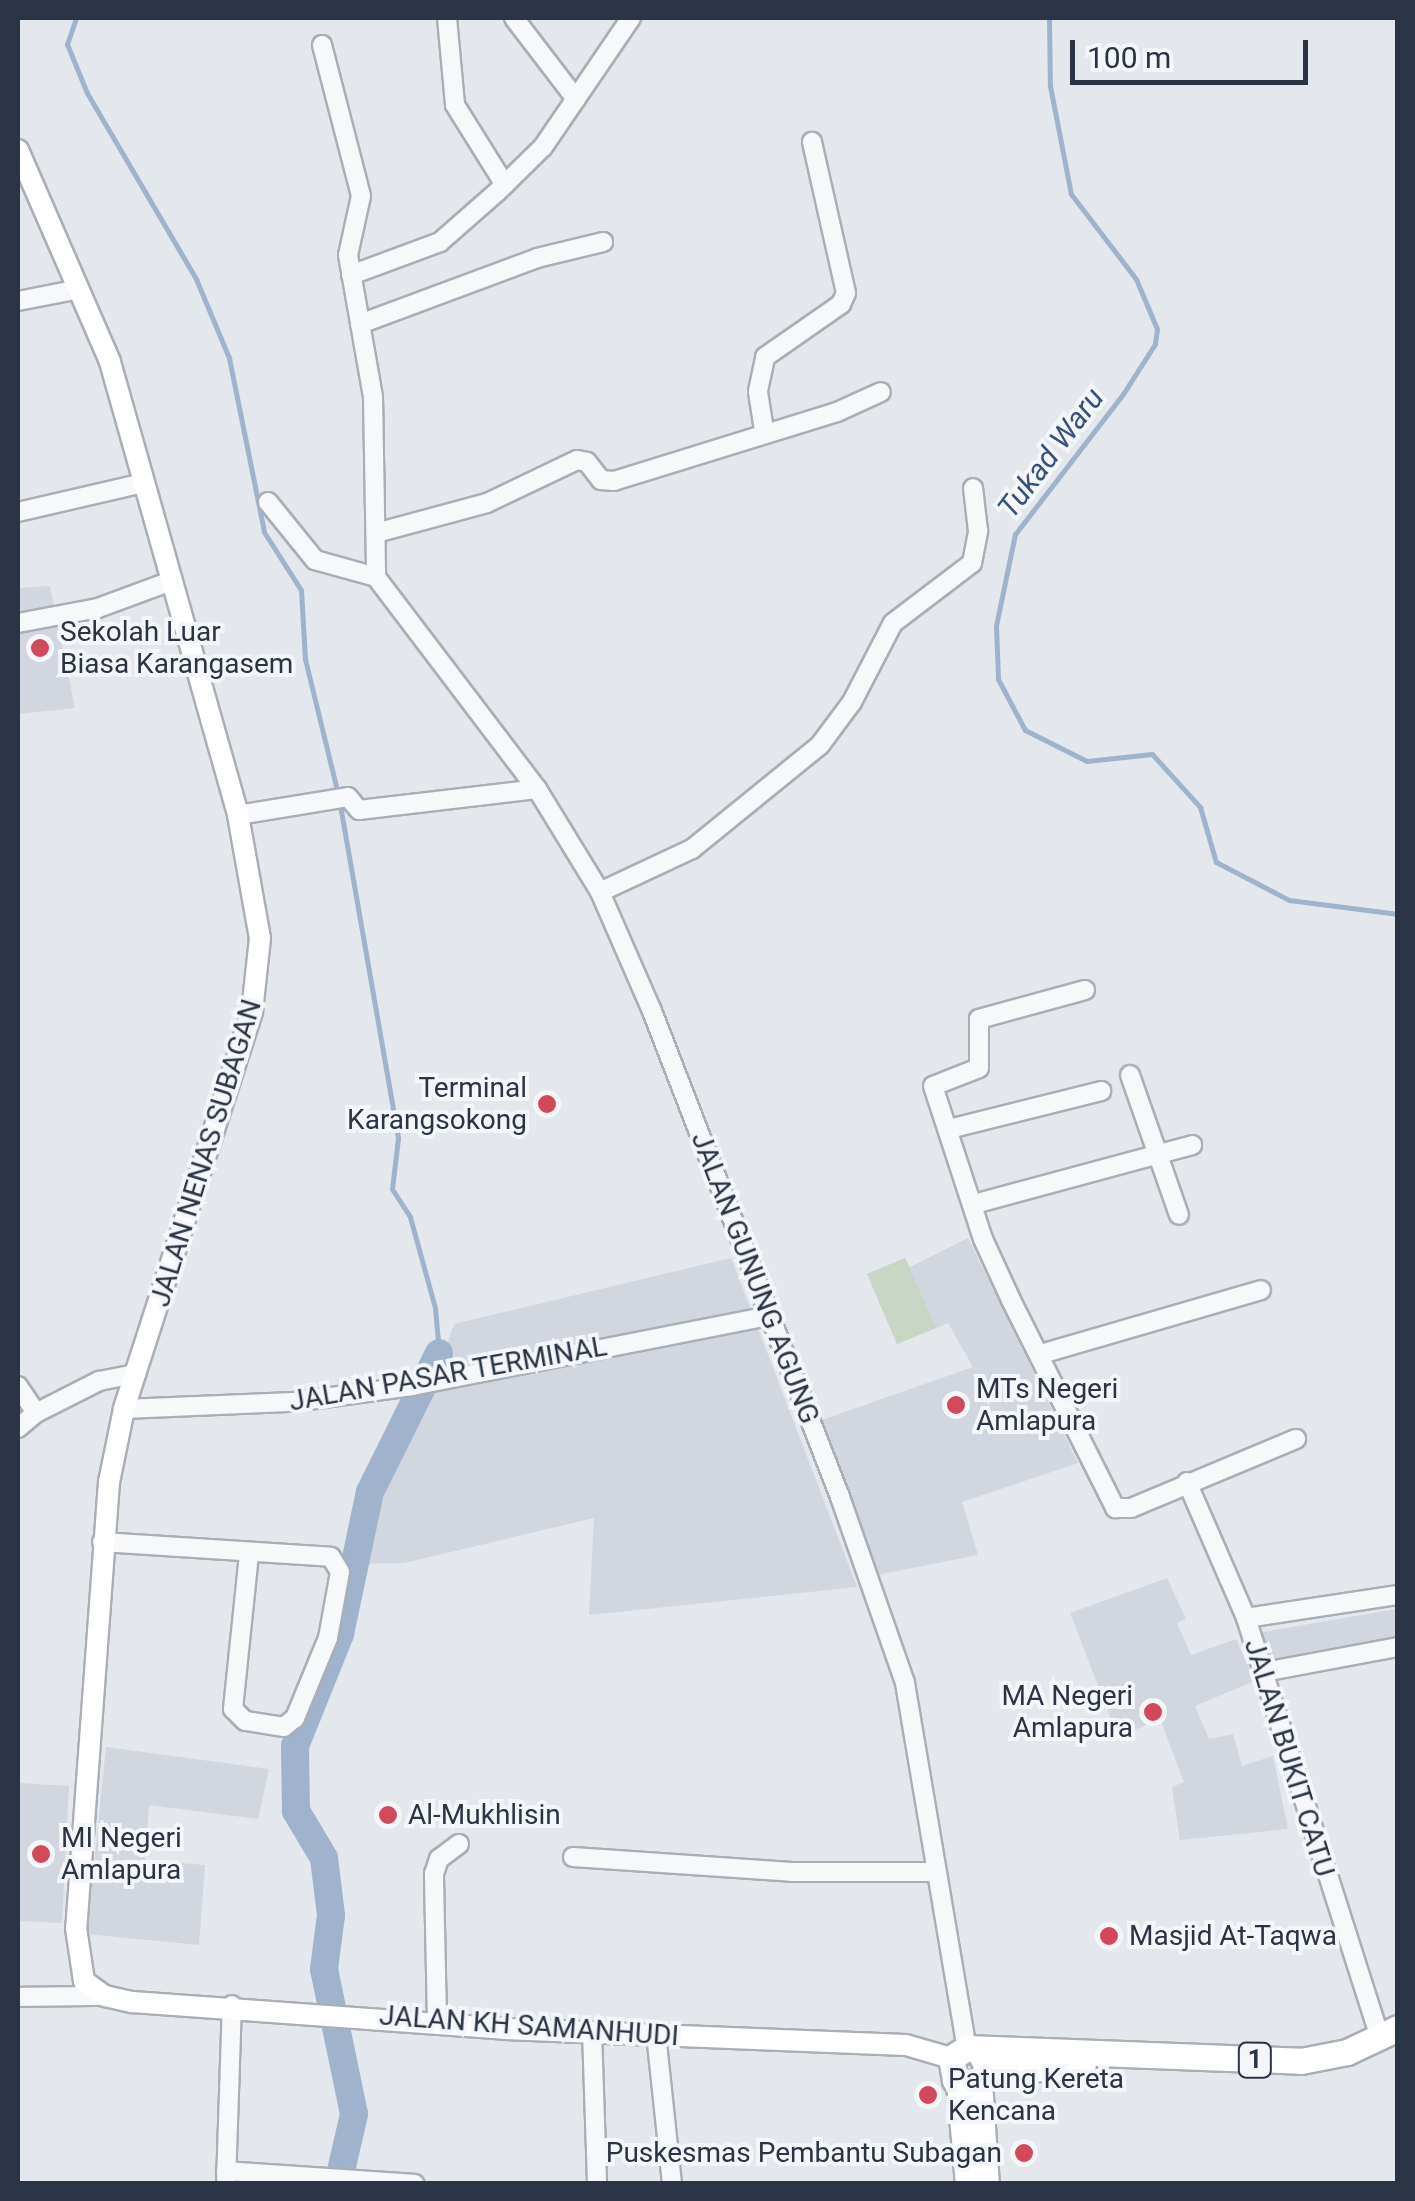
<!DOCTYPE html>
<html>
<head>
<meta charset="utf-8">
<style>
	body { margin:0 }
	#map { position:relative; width:1415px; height:2201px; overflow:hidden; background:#e4e7ec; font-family:Roboto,sans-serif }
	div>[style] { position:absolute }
	.built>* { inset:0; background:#d2d6de }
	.green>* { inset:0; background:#c9d6c5 }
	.stream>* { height:5px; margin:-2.5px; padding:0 2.5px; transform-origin:2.5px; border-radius:2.5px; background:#9fb4cc }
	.river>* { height:28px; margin:-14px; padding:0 14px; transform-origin:14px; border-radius:14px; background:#9fb4cc }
	.roads { filter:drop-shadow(2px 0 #a9aeb7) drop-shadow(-2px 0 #a9aeb7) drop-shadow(0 2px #a9aeb7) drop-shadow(0 -2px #a9aeb7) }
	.minor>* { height:18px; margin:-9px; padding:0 9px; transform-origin:9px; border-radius:9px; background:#f7f8fa }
	.major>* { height:20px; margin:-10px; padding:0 10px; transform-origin:10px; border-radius:10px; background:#fff }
	.highway>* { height:25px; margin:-12.5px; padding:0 12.5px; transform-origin:12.5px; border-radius:12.5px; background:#fff }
	.dots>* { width:28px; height:28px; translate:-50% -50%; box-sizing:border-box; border:5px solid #f4f6f9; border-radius:50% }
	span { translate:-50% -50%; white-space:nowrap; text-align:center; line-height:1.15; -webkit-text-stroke:8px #f4f6f9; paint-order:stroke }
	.shield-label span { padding:2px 8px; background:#f4f6f9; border:2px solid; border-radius:8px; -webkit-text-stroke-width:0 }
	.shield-label { font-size:25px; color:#2b3445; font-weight:700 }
	.poi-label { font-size:28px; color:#2b3445 }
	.left { translate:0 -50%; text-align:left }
	.right { translate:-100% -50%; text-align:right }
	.street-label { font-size:28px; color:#2b3445 }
	.water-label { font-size:30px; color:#34527a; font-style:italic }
	.frame { position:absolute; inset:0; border:20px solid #2b3445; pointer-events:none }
	.scale { position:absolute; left:1070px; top:40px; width:238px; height:45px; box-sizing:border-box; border:5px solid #2b3445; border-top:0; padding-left:12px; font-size:30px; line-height:35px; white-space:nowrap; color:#2b3445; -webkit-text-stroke:8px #f4f6f9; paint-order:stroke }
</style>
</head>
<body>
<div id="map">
	<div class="built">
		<i style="clip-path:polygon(50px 586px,75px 708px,18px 714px,18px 588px)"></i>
		<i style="clip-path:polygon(968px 1238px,1078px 1463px,962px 1502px,978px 1555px,872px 1576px,819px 1421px,973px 1367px,948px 1323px,897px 1344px,867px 1274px,905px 1258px,910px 1267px)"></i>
		<i style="clip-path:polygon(731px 1258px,857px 1587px,589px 1615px,594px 1518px,404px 1563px,359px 1564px,377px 1493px,424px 1413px,454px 1324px)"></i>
		<i style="clip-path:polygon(1167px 1578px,1186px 1619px,1177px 1623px,1191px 1655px,1236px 1639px,1255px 1681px,1195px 1706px,1209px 1739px,1233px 1734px,1242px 1766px,1273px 1756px,1288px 1829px,1180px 1840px,1172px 1787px,1184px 1782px,1160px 1719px,1118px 1737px,1070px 1613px)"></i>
		<i style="clip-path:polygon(1397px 1609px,1397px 1645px,1264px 1667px,1251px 1634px)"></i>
		<i style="clip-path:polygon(106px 1747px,269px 1769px,258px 1819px,149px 1805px,145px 1860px,205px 1865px,199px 1945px,87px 1934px)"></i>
		<i style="clip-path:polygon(18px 1783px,69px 1786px,62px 1923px,18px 1921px)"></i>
	</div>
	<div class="green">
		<i style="clip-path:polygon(905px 1258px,936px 1328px,897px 1344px,867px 1274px)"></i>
	</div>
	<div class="stream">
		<i style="left:76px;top:18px;width:28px;rotate:109deg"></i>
		<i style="left:67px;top:44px;width:53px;rotate:67.8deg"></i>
		<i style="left:87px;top:93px;width:216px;rotate:59.6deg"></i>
		<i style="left:196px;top:279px;width:86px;rotate:67.3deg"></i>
		<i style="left:229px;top:358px;width:177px;rotate:78.6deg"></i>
		<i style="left:264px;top:532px;width:69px;rotate:57.5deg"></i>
		<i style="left:301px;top:590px;width:69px;rotate:86.7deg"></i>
		<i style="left:305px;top:659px;width:139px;rotate:76.3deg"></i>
		<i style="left:1049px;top:18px;width:68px;rotate:89.2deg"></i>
		<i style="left:1050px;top:86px;width:110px;rotate:79deg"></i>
		<i style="left:1071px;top:194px;width:107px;rotate:52.6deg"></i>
		<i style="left:1136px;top:279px;width:54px;rotate:67.2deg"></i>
		<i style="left:1157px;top:329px;width:15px;rotate:98deg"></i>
		<i style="left:1155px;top:344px;width:59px;rotate:122.6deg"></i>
		<i style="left:1123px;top:394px;width:177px;rotate:127.6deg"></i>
		<i style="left:1015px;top:534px;width:94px;rotate:101.7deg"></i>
		<i style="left:996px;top:626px;width:53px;rotate:87.8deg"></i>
		<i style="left:998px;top:679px;width:58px;rotate:62.1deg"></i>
		<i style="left:1025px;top:730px;width:69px;rotate:26.6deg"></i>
		<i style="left:1087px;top:761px;width:65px;rotate:-6.1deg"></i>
		<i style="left:1152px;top:754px;width:72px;rotate:47.8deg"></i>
		<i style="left:1200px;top:807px;width:57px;rotate:73.8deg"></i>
		<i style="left:1216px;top:862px;width:82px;rotate:27.5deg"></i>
		<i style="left:1289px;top:900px;width:110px;rotate:7.3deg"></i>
		<i style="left:340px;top:805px;width:338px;rotate:80.1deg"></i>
		<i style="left:398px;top:1138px;width:51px;rotate:96.7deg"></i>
		<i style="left:392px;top:1189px;width:33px;rotate:57deg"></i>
		<i style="left:410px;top:1217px;width:94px;rotate:74.6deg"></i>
		<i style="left:435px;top:1308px;width:45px;rotate:84.9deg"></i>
	</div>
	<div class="river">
		<i style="left:338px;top:2184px;width:72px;rotate:-77.1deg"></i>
		<i style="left:354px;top:2114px;width:148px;rotate:-101.7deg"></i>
		<i style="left:324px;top:1969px;width:54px;rotate:-82.6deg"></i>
		<i style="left:331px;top:1915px;width:57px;rotate:-97deg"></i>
		<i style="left:324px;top:1858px;width:55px;rotate:-120.8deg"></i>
		<i style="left:296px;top:1811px;width:65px;rotate:-90.9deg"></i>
		<i style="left:295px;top:1746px;width:121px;rotate:-68.1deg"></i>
		<i style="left:340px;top:1634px;width:145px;rotate:-78.1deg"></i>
		<i style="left:370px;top:1492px;width:155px;rotate:-63.6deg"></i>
	</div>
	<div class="roads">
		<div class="minor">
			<i style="left:447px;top:18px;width:87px;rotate:84.7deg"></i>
			<i style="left:455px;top:105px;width:94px;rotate:58deg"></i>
			<i style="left:514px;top:18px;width:102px;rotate:52.6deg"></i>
			<i style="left:322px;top:45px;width:156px;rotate:75.5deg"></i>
			<i style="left:361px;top:196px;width:60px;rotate:102.4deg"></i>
			<i style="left:348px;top:255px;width:144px;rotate:80deg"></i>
			<i style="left:373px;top:397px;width:180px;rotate:89deg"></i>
			<i style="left:351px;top:275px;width:95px;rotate:-20.3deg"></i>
			<i style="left:440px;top:242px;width:77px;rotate:-41.3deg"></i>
			<i style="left:498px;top:191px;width:63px;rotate:-44.4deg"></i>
			<i style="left:543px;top:147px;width:156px;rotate:-55.7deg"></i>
			<i style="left:18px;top:301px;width:62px;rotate:-11.1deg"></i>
			<i style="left:360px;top:324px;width:189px;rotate:-20.4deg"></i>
			<i style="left:537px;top:258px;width:68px;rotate:-13.6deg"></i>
			<i style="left:764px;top:430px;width:39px;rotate:-99deg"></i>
			<i style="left:758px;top:391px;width:35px;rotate:-78deg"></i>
			<i style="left:765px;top:357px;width:93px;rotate:-34.9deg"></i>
			<i style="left:841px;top:304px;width:12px;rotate:-66deg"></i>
			<i style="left:846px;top:293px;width:155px;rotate:-102.7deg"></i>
			<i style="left:268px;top:502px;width:75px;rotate:51deg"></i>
			<i style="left:315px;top:560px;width:63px;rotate:15.6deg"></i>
			<i style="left:18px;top:512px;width:124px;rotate:-13deg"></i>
			<i style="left:376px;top:533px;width:115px;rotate:-15.1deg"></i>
			<i style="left:487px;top:503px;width:100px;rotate:-25.5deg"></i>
			<i style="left:577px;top:460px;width:10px;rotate:11deg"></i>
			<i style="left:587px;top:462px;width:23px;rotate:52deg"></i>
			<i style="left:601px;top:480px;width:13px;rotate:4deg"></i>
			<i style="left:614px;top:481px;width:233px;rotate:-17.2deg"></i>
			<i style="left:837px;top:412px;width:48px;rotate:-24.4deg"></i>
			<i style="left:376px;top:577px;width:266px;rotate:52.8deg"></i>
			<i style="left:537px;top:789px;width:121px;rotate:58.5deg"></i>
			<i style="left:600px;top:892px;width:130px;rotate:66.4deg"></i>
			<i style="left:652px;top:1011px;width:521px;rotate:68.85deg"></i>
			<i style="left:840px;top:1497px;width:197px;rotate:70.7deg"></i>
			<i style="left:905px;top:1683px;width:370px;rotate:80.4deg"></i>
			<i style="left:18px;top:623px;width:81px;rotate:-10.6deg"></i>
			<i style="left:98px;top:608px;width:78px;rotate:-20.3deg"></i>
			<i style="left:238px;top:815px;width:111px;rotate:-9.3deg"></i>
			<i style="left:348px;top:797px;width:17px;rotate:50deg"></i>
			<i style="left:359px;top:810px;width:179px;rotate:-6.7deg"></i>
			<i style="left:600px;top:892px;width:102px;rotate:-25.1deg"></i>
			<i style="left:692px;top:849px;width:165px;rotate:-39.1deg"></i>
			<i style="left:820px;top:745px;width:54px;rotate:-53.3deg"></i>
			<i style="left:852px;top:702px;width:89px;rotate:-62.6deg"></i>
			<i style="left:893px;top:623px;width:99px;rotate:-37.2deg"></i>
			<i style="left:972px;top:563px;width:33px;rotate:-79deg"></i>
			<i style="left:978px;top:531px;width:43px;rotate:-96.6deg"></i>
			<i style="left:1085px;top:990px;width:110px;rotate:164.7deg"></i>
			<i style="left:979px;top:1019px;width:49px;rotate:90deg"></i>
			<i style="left:979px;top:1068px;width:49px;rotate:158.6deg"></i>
			<i style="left:933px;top:1086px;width:161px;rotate:71.9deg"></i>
			<i style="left:983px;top:1239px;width:67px;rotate:65.3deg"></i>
			<i style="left:1011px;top:1300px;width:233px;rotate:63.4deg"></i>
			<i style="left:1115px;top:1508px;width:16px"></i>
			<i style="left:1131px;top:1508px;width:179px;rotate:-22.7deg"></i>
			<i style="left:1130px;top:1075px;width:148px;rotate:70.7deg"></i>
			<i style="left:949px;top:1129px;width:157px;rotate:-14deg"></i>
			<i style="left:974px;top:1204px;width:226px;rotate:-15.1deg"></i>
			<i style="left:1041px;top:1354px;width:229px;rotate:-16.2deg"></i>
			<i style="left:18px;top:1386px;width:32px;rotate:56deg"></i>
			<i style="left:36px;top:1413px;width:71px;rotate:-26.9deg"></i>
			<i style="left:99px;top:1381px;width:38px;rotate:-11deg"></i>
			<i style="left:124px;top:1409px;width:170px;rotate:-2.4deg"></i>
			<i style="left:294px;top:1402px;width:119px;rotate:-7.7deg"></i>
			<i style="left:412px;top:1386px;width:365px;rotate:-11.1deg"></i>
			<i style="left:18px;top:1428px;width:23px;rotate:-40deg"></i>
			<i style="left:1187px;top:1482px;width:148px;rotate:66.5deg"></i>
			<i style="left:1246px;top:1618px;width:441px;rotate:72.3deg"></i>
			<i style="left:102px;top:1542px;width:229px;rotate:3.7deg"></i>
			<i style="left:331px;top:1557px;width:17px;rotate:59deg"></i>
			<i style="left:340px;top:1572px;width:67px;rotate:100.3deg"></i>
			<i style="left:328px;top:1638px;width:87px;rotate:112.4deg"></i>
			<i style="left:295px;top:1718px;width:14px;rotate:141deg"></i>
			<i style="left:284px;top:1727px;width:39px;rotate:-171deg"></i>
			<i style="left:245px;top:1721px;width:17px;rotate:-135deg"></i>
			<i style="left:233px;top:1709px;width:155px;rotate:-84.1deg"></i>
			<i style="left:1246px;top:1618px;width:154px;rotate:-8.6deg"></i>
			<i style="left:1264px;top:1672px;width:136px;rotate:-10.6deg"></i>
			<i style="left:573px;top:1857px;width:219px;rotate:3.9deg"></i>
			<i style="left:791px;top:1872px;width:145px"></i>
			<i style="left:18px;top:1997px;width:87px;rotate:-0.7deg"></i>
			<i style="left:437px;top:2021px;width:147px;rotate:-91.2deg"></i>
			<i style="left:434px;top:1874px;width:16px;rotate:-72deg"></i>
			<i style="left:439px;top:1859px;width:25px;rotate:-37deg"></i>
			<i style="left:592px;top:2031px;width:153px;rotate:88.1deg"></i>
			<i style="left:656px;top:2034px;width:151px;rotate:83.9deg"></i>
			<i style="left:226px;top:2171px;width:189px;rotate:3.9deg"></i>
			<i style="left:226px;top:2183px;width:178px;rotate:-88.1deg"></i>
		</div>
		<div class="major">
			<i style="left:18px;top:150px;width:231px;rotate:66.5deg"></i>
			<i style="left:110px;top:362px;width:471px;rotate:74.2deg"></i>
			<i style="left:238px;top:815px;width:125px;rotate:79.9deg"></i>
			<i style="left:260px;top:938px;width:74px;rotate:96.2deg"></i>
			<i style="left:252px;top:1012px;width:417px;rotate:107.9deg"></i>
			<i style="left:124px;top:1409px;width:75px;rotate:101.6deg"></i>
			<i style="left:109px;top:1482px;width:447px;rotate:94.2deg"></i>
			<i style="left:76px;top:1928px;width:54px;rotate:81.4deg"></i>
			<i style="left:84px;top:1981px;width:26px;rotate:36deg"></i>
			<i style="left:105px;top:1996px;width:28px;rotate:13deg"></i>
			<i style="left:132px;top:2002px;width:374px;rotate:4.1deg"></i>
			<i style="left:505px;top:2029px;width:401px;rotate:2.3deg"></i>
			<i style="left:906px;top:2045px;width:47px;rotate:16.1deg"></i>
		</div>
		<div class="highway">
			<i style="left:980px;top:2053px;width:16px;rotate:63deg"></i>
			<i style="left:987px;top:2067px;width:13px;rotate:113deg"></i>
			<i style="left:982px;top:2079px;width:14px;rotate:155deg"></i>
			<i style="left:969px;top:2085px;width:15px;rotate:-160deg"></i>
			<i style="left:955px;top:2080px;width:22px;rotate:-100deg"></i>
			<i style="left:951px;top:2058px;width:19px;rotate:-32deg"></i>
			<i style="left:967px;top:2048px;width:334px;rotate:2.2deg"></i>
			<i style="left:1301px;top:2061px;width:47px;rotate:-11.1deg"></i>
			<i style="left:1347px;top:2052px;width:56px;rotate:-25.2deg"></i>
			<i style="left:986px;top:2072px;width:97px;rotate:-4.1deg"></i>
			<i style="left:979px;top:2082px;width:102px;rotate:86.1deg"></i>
			<i style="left:959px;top:2083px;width:101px;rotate:84.9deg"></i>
		</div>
	</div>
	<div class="dots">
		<i style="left:40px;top:648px;background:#d1495b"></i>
		<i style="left:547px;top:1104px;background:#d1495b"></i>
		<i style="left:956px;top:1405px;background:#d1495b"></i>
		<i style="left:1153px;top:1712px;background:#d1495b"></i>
		<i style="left:388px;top:1815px;background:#d1495b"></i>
		<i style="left:41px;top:1854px;background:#d1495b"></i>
		<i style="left:1109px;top:1936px;background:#d1495b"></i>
		<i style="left:928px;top:2095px;background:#d1495b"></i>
		<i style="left:1024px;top:2153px;background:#d1495b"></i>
	</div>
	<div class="shield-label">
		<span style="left:1255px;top:2060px">1</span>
	</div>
	<div class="poi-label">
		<span class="left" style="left:60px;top:648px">Sekolah Luar<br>Biasa Karangasem</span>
		<span class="right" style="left:527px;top:1104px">Terminal<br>Karangsokong</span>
		<span class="left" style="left:976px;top:1405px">MTs Negeri<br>Amlapura</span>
		<span class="right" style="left:1133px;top:1712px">MA Negeri<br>Amlapura</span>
		<span class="left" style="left:408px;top:1815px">Al-Mukhlisin</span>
		<span class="left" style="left:61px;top:1854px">MI Negeri<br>Amlapura</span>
		<span class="left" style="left:1129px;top:1936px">Masjid At-Taqwa</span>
		<span class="left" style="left:948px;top:2095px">Patung Kereta<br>Kencana</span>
		<span class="right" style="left:1002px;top:2153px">Puskesmas Pembantu Subagan</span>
	</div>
	<div class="street-label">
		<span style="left:206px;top:1153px;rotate:-73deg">JALAN NENAS SUBAGAN</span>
		<span style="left:755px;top:1278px;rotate:69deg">JALAN GUNUNG AGUNG</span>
		<span style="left:448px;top:1374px;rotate:-10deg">JALAN PASAR TERMINAL</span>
		<span style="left:1289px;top:1758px;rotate:73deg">JALAN BUKIT CATU</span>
		<span style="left:529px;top:2026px;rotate:4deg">JALAN KH SAMANHUDI</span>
	</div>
	<div class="water-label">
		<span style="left:1051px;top:453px;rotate:-53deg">Tukad Waru</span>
	</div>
	<div class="frame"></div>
	<div class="scale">100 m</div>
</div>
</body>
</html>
